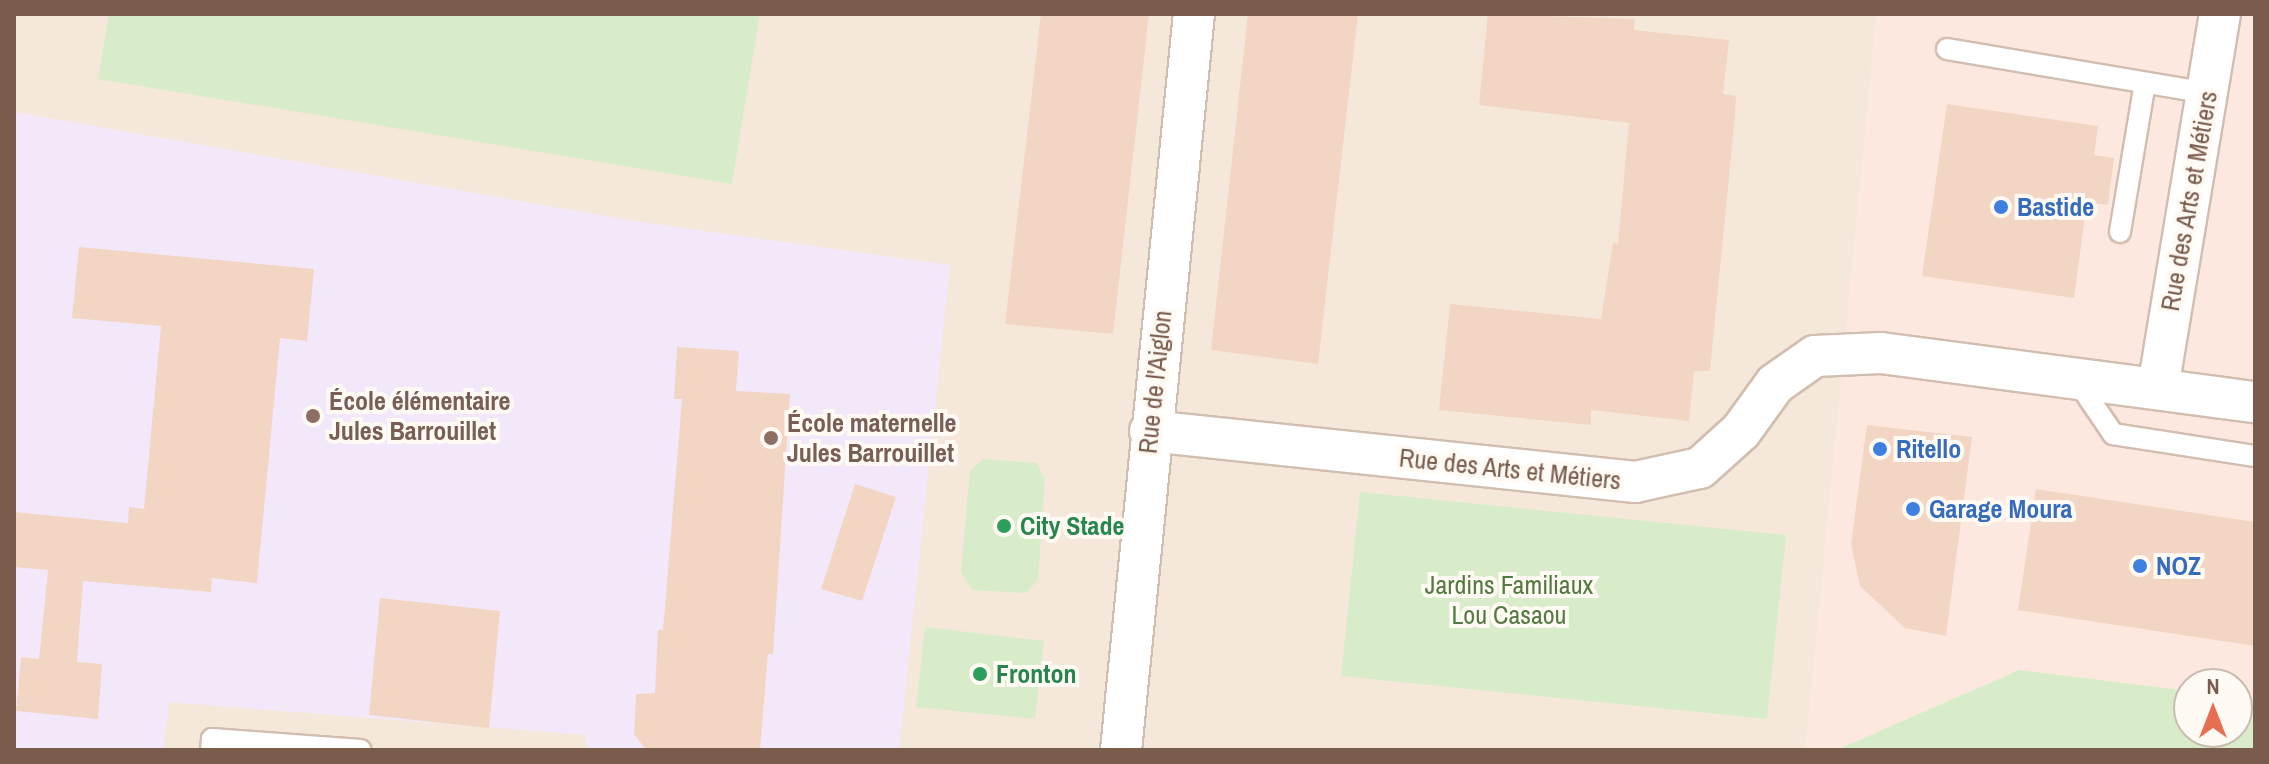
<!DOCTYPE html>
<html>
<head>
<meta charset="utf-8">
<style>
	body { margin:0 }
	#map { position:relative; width:2269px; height:764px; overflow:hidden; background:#fdf6ec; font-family:"Archivo Narrow",sans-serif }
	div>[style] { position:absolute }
	.residential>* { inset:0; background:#f5e8da }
	.commercial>* { inset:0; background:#fde8e0 }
	.education>* { inset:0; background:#f3e8fa }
	.green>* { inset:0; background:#d8ecc9 }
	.building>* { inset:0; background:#f3d5c3 }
	.roads { filter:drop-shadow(2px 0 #d1beb0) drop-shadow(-2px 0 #d1beb0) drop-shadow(0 2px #d1beb0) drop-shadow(0 -2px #d1beb0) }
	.lane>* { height:20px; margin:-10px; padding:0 10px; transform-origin:10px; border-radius:10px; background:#fff }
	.street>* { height:40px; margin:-20px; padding:0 20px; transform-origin:20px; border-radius:20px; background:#fff }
	.dots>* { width:22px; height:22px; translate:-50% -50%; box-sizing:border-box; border:4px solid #fffaf3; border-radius:50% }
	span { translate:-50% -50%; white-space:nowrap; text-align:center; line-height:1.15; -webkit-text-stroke:8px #fffaf3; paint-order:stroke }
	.street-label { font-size:26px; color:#7a5c4d }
	.shop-label { font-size:26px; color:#366cbe; font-weight:700 }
	.left { translate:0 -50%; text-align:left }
	.education-label { font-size:26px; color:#785e54; font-weight:700 }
	.leisure-label { font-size:26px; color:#27864d; font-weight:700 }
	.park-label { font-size:26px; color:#537a41 }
	.frame { position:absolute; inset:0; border:16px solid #7a5c4d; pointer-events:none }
	.north { position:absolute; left:2173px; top:668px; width:80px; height:80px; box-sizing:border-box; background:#fffaf3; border:2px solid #cabbb1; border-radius:50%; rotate:0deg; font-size:22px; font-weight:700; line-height:32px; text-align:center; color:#7a5c4d }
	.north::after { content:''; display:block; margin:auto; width:28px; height:36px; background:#e76f51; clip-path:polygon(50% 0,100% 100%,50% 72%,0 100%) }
</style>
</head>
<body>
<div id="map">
	<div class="residential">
		<i style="clip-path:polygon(14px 14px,1877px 14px,1806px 750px,14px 750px)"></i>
	</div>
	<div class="commercial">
		<i style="clip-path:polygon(1877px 14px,2255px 14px,2255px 699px,2237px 697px,2237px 684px,2189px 684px,2189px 691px,2019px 670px,1836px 750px,1806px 750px)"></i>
	</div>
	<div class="education">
		<i style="clip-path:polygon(14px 112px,633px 221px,950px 265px,899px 750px,587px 750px,586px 735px,169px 702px,163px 750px,14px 750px)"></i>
	</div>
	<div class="green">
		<i style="clip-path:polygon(109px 14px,760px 14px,732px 184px,98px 79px)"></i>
		<i style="clip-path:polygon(983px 459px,1037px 463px,1045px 480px,1038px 580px,1026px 593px,972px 590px,961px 572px,970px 471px)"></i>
		<i style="clip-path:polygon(1360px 492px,1786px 535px,1767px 719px,1341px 676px)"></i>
		<i style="clip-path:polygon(925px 627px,1044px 641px,1035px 719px,916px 707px)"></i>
		<i style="clip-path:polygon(2019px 670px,2189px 691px,2189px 732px,2237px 732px,2237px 697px,2255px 699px,2255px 750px,1836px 750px)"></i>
	</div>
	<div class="building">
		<i style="clip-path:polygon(1041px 14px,1149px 14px,1113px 334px,1005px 324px)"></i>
		<i style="clip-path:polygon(1248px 14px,1358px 14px,1318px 364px,1211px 350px)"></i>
		<i style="clip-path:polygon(1488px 14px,1635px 19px,1634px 30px,1729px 40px,1723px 94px,1736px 96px,1735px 115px,1710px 371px,1694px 371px,1689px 421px,1591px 410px,1591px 425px,1439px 410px,1450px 304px,1601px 319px,1613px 243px,1618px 244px,1629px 123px,1479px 105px)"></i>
		<i style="clip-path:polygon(1947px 104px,2098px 126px,2094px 155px,2114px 158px,2108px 205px,2087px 202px,2074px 298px,1922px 276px)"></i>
		<i style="clip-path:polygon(79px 247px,314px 269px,307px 341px,280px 338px,257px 583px,212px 578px,211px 592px,83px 581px,77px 662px,102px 664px,98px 719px,16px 711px,21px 657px,39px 659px,48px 570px,14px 567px,14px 512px,128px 523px,129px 507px,144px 509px,161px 326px,72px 318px)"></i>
		<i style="clip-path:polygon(677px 347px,739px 351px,736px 391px,790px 394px,773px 654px,768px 654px,760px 750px,646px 750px,634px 734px,636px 694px,655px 693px,658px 630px,663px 630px,682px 399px,674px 399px)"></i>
		<i style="clip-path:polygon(1867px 425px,1972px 437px,1946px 636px,1905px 628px,1860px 586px,1851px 544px)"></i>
		<i style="clip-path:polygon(855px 484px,896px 497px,862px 601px,821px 589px)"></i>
		<i style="clip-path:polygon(2036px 489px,2255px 522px,2255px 646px,2018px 610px)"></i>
		<i style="clip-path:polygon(380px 598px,500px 611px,489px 728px,369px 715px)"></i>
	</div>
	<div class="roads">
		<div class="lane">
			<i style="left:1947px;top:49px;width:264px;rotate:9.6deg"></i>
			<i style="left:2120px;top:232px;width:151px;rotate:-80.5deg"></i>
			<i style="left:2075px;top:378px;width:68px;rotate:55.8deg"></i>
			<i style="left:2113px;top:434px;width:144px;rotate:8.8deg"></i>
			<i style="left:211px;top:750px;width:11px;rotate:-85deg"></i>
			<i style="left:212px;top:739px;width:149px;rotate:4.2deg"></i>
		</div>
		<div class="street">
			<i style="left:2158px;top:388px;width:379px;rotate:-80.6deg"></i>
			<i style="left:1150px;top:431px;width:488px;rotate:6deg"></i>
			<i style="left:1635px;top:482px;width:66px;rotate:-12.2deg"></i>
			<i style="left:1700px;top:468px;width:55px;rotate:-42.1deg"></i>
			<i style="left:1741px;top:431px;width:58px;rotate:-54.1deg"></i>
			<i style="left:1775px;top:384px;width:49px;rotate:-35deg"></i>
			<i style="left:1815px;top:356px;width:66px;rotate:-2.6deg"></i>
			<i style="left:1881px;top:353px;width:377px;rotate:7.5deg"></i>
			<i style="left:1121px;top:750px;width:740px;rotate:-84.34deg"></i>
		</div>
	</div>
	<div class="dots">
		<i style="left:2001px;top:207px;background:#3f7fe0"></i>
		<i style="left:313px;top:416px;background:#8d6e63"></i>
		<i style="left:771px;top:438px;background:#8d6e63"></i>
		<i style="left:1880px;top:449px;background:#3f7fe0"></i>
		<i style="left:1913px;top:509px;background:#3f7fe0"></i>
		<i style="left:1004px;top:526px;background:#2e9e5b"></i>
		<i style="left:2140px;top:566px;background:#3f7fe0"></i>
		<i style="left:980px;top:674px;background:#2e9e5b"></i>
	</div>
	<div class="street-label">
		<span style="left:2189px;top:201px;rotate:-80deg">Rue des Arts et Métiers</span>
		<span style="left:1155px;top:382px;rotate:-84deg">Rue de l'Aiglon</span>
		<span style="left:1510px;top:469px;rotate:6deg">Rue des Arts et Métiers</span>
	</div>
	<div class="shop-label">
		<span class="left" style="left:2017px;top:207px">Bastide</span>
		<span class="left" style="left:1896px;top:449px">Ritello</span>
		<span class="left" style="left:1929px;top:509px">Garage Moura</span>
		<span class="left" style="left:2156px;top:566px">NOZ</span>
	</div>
	<div class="education-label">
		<span class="left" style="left:329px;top:416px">École élémentaire<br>Jules Barrouillet</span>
		<span class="left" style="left:787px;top:438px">École maternelle<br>Jules Barrouillet</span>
	</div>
	<div class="leisure-label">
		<span class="left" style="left:1020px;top:526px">City Stade</span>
		<span class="left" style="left:996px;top:674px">Fronton</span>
	</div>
	<div class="park-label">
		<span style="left:1509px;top:600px">Jardins Familiaux<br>Lou Casaou</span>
	</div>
	<div class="frame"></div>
	<div class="north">N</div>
</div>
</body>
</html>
